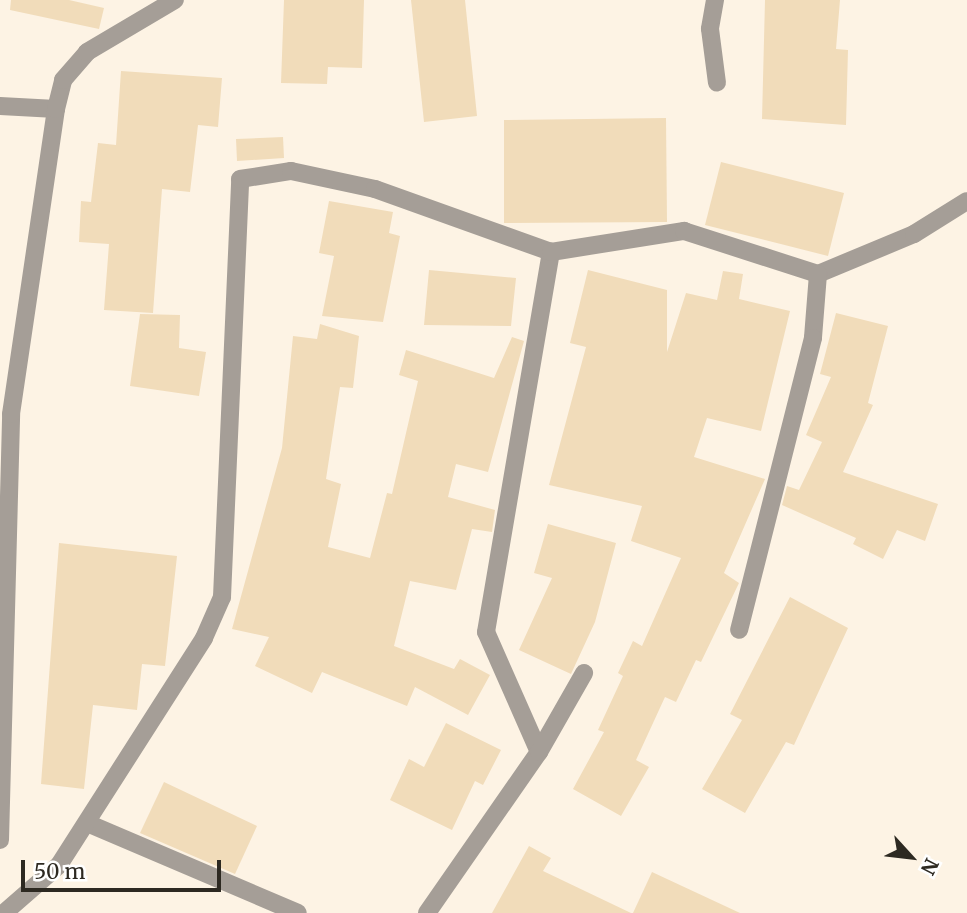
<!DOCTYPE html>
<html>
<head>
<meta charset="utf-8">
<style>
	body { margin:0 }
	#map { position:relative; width:967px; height:913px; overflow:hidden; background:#fdf3e4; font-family:Merriweather,serif }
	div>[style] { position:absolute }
	.building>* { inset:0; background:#f1dcba }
	.minor>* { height:18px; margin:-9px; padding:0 9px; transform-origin:9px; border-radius:9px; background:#a59e97 }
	span { translate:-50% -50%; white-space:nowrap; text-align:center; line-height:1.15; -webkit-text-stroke:6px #fff; paint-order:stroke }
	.north { position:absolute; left:876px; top:822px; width:70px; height:70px; -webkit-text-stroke:5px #fff; paint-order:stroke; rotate:117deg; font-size:19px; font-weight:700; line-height:28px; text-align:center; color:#2d2921 }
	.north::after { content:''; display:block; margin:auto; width:24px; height:32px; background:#2d2921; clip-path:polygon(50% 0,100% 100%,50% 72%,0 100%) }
	.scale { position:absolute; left:21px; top:860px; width:200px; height:32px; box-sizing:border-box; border:4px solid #2d2921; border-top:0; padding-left:9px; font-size:21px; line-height:24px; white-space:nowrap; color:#2d2921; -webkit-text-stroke:5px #fff; paint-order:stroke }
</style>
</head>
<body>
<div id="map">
	<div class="building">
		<i style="clip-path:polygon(11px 0,69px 0,104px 8px,99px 29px,10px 10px)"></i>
		<i style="clip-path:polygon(284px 0,364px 0,362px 68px,328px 67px,327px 84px,281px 83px)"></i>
		<i style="clip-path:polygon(411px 0,465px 0,477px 116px,424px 122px)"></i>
		<i style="clip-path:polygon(765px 0,840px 0,836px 49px,848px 50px,846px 125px,762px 119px)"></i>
		<i style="clip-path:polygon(121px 71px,222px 78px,218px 127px,198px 125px,190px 192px,162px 189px,153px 313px,104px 310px,109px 244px,79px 242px,81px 201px,91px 202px,98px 143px,116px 145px)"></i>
		<i style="clip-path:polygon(666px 118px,667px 222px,504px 223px,504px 120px)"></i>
		<i style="clip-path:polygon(283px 137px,284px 158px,237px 161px,236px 139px)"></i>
		<i style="clip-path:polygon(721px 162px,844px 193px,828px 256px,705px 225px)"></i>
		<i style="clip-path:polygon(329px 201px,393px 212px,389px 233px,400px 236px,383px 322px,322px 316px,334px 256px,319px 253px)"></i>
		<i style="clip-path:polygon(429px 270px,516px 278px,511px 326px,424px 325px)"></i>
		<i style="clip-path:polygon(588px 270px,667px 290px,667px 352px,686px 293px,717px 300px,723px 271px,743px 274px,739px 299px,790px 311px,761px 431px,707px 418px,694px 457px,765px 479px,724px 573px,739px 583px,701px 662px,696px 660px,676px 702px,665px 697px,636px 760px,649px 767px,621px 816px,573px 789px,604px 732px,598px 730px,623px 676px,618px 673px,633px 641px,642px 646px,681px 558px,631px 541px,642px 506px,549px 485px,586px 347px,570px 343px)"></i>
		<i style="clip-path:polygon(836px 313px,888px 326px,868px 403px,873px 405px,843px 472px,938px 504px,925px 541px,897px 530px,883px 559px,853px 544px,856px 538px,782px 505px,787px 486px,799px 490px,822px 442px,806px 435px,831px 377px,820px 374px)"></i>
		<i style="clip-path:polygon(140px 314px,180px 315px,179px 348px,206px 352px,199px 396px,130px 386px)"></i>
		<i style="clip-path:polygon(320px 324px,359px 336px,353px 388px,340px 387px,326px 479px,341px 484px,328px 547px,370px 558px,387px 493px,392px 494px,418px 381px,399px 375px,406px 350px,494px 378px,512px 337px,524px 341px,488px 472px,456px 464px,448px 497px,495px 510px,492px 532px,472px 529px,456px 590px,410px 581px,394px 646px,454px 669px,460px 659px,490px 675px,468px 715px,415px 687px,407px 706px,322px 672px,312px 693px,255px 666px,269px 637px,232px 629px,282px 448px,293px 336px,317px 339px)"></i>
		<i style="clip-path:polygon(548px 524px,616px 543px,595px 622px,571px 674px,519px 650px,552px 578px,534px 573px)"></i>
		<i style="clip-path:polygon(59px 543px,177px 556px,165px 666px,142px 664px,137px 710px,93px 705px,84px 789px,41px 784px)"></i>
		<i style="clip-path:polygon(790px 597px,848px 628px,794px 745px,786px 742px,745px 813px,702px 789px,742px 720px,730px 714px)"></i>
		<i style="clip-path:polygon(446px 723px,501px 750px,483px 785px,475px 781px,452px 830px,390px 800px,409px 759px,424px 767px)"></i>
		<i style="clip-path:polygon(164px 782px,257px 826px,235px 874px,140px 833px)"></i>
		<i style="clip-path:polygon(529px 846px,551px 858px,543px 871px,631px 913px,492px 913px)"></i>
		<i style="clip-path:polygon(652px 872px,740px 913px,633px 913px)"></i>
	</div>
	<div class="minor">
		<i style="left:715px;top:0;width:29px;rotate:100deg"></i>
		<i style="left:710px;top:29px;width:54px;rotate:82.6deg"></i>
		<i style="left:0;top:106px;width:56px;rotate:3.1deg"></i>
		<i style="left:818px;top:274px;width:104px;rotate:-22.6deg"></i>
		<i style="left:914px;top:234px;width:62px;rotate:-31.9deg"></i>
		<i style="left:539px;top:752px;width:131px;rotate:-113.8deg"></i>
		<i style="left:486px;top:632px;width:386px;rotate:-80.3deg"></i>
		<i style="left:87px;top:823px;width:229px;rotate:23.1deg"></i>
		<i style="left:0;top:840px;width:426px;rotate:-88.5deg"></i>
		<i style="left:11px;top:414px;width:308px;rotate:-81.6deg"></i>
		<i style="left:56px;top:109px;width:30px;rotate:-76deg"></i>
		<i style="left:63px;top:80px;width:37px;rotate:-49deg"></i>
		<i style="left:87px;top:52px;width:102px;rotate:-30.6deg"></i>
		<i style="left:4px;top:913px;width:73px;rotate:-41.1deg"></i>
		<i style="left:59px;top:865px;width:269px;rotate:-57.4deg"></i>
		<i style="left:204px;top:638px;width:45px;rotate:-66.3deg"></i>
		<i style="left:222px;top:597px;width:418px;rotate:-87.5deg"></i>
		<i style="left:240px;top:179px;width:52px;rotate:-8.9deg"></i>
		<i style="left:291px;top:171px;width:86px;rotate:12.1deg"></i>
		<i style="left:375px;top:189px;width:187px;rotate:19.7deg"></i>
		<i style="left:551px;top:252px;width:135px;rotate:-9deg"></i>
		<i style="left:684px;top:231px;width:141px;rotate:17.8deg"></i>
		<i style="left:818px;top:274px;width:64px;rotate:94.5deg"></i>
		<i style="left:813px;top:338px;width:301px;rotate:104.2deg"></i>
		<i style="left:427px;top:913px;width:196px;rotate:-55.2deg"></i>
		<i style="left:539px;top:752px;width:91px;rotate:-60.3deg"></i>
	</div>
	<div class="north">N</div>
	<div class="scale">50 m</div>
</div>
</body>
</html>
